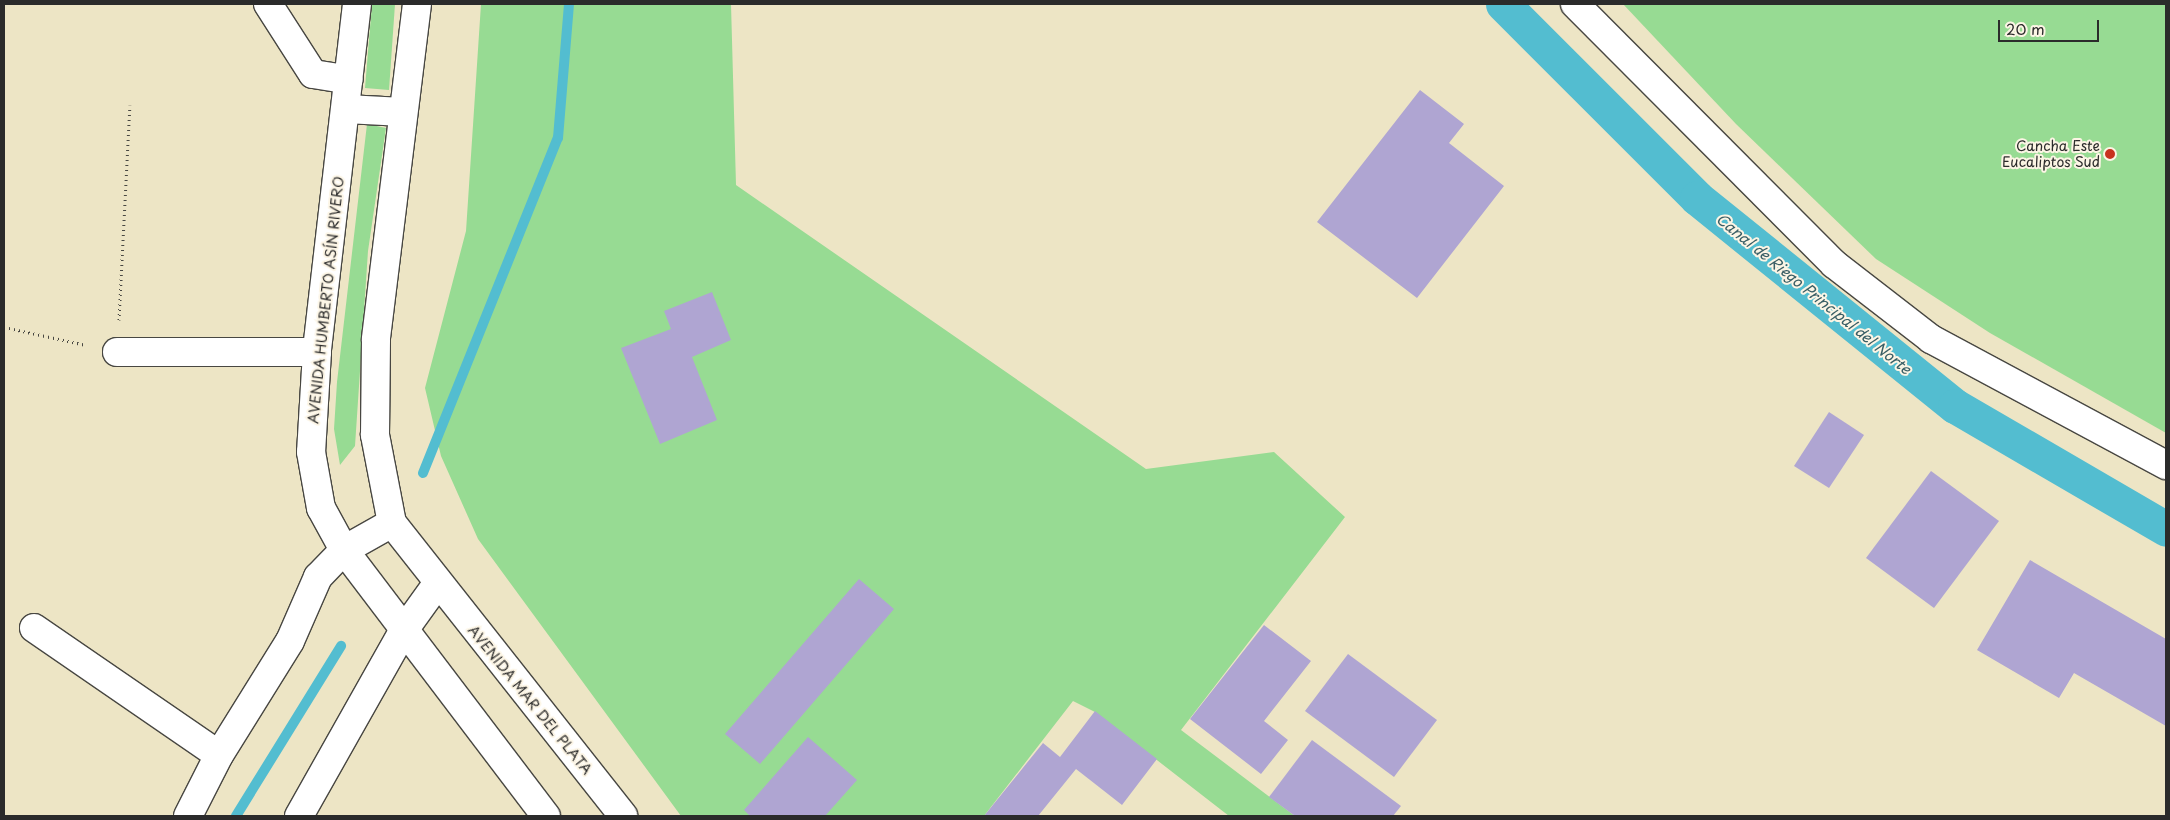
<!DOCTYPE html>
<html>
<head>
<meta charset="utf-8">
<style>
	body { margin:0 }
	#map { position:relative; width:2170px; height:820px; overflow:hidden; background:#ede5c5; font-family:"Playpen Sans",sans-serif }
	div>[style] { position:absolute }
	.green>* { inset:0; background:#97db93 }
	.stream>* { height:10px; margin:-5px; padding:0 5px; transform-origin:5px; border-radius:5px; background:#53bdd0 }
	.canal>* { height:35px; margin:-17.5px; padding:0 17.5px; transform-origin:17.5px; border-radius:17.5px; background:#53bdd0 }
	.building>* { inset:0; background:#afa5d2 }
	.path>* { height:3px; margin-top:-1.5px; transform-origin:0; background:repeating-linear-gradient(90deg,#484742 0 1px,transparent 0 5px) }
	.roads { filter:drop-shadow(1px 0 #484742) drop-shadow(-1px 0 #484742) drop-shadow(0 1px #484742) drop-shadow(0 -1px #484742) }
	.minor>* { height:28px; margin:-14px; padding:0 14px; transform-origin:14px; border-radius:14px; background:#fff }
	.tertiary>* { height:28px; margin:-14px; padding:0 14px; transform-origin:14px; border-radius:14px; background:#fff }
	.dots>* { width:14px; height:14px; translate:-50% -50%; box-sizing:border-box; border:2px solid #fcf5e5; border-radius:50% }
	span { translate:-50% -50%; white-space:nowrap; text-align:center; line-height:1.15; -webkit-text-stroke:4px #fcf5e5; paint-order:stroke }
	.poi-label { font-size:14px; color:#2b2b2b }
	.right { translate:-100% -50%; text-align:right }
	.street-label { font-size:14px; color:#2b2b2b }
	.water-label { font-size:15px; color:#395e65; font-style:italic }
	.frame { position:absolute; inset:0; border:5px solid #2b2b2b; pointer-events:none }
	.scale { position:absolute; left:1998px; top:20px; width:101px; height:22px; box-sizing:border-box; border:2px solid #2b2b2b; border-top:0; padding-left:6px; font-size:15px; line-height:18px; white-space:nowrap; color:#2b2b2b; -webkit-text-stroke:4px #fcf5e5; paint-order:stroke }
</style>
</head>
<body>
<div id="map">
	<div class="green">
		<i style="clip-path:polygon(372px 4px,395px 4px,389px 90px,365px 88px)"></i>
		<i style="clip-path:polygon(481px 4px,731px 4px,736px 185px,1146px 469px,1274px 452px,1345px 517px,1181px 730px,1295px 816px,1229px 816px,1095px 712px,1073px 701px,984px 816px,681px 816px,478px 539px,441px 456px,425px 388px,466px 231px)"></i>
		<i style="clip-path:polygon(1623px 4px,2166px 4px,2166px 433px,1990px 333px,1876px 259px,1736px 124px)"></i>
		<i style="clip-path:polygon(367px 124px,386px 128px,368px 251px,355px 446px,340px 465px,334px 429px,337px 382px)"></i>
	</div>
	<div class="stream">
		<i style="left:423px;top:473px;width:361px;rotate:-68.1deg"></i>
		<i style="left:558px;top:138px;width:134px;rotate:-85.3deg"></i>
		<i style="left:236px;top:816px;width:200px;rotate:-58.3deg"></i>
	</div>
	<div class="canal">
		<i style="left:1503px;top:4px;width:274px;rotate:45deg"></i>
		<i style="left:1697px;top:198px;width:331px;rotate:38.9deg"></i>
		<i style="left:1955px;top:406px;width:244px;rotate:30.2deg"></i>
	</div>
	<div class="building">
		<i style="clip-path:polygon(1420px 90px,1464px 124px,1449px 143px,1504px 186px,1417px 298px,1317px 222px)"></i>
		<i style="clip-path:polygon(712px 292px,731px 340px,692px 357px,717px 420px,660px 444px,621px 348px,671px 329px,664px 311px)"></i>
		<i style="clip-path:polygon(1829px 412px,1864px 435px,1829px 488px,1794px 466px)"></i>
		<i style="clip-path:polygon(1931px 471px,1999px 521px,1934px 608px,1866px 558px)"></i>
		<i style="clip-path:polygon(2030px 560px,2166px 639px,2166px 726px,2074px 673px,2059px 698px,1977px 650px)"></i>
		<i style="clip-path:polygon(859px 579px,894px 609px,760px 764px,725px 734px)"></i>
		<i style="clip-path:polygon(1264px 625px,1311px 661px,1264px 721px,1288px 740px,1261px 774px,1190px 719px)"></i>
		<i style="clip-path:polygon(1348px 654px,1437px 720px,1394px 777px,1305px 711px)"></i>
		<i style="clip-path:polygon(1095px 711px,1157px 759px,1122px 805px,1076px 769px,1038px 816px,984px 816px,1043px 743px,1060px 757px)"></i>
		<i style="clip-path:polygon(808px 737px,857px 780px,825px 816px,750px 816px,744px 810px)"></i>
		<i style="clip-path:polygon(1312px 740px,1401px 806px,1393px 816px,1295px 816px,1269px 797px)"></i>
	</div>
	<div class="path">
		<i style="left:119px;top:320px;width:215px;rotate:-87.1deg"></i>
		<i style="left:4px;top:327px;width:84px;rotate:12.4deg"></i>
	</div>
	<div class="roads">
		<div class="minor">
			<i style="left:268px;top:4px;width:83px;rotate:57.3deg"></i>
			<i style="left:313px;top:74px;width:36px;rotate:9deg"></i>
			<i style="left:1575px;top:4px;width:367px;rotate:45.1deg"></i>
			<i style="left:1834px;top:264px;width:123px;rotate:37.7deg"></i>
			<i style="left:1931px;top:339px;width:267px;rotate:28.2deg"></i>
			<i style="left:117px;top:352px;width:200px"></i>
			<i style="left:34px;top:628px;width:224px;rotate:34.5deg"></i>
			<i style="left:188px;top:816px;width:68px;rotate:-63.1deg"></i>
			<i style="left:219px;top:755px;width:134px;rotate:-58.1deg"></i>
			<i style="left:290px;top:641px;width:70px;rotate:-66.4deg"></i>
			<i style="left:318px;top:577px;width:37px;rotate:-46deg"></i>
			<i style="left:344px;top:550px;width:55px;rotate:-29.4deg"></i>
			<i style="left:299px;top:816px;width:214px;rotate:-60.6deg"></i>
			<i style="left:404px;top:630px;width:57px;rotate:-54.3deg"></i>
		</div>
		<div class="tertiary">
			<i style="left:357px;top:4px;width:350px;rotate:96.6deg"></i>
			<i style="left:317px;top:352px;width:100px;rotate:93.4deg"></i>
			<i style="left:311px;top:452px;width:57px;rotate:79.9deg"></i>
			<i style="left:321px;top:508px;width:48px;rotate:61.3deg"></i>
			<i style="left:344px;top:550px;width:334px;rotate:52.8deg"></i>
			<i style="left:417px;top:4px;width:338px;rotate:97deg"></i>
			<i style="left:376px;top:340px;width:95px;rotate:90.6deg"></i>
			<i style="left:375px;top:435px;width:90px;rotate:79.1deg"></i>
			<i style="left:392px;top:523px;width:373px;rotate:51.7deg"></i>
			<i style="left:346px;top:109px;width:57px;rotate:3deg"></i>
		</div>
	</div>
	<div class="dots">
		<i style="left:2110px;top:154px;background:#c8321e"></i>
	</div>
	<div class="poi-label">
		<span class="right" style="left:2100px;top:154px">Cancha Este<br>Eucaliptos Sud</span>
	</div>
	<div class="street-label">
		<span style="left:326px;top:300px;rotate:-84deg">AVENIDA HUMBERTO ASÍN RIVERO</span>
		<span style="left:530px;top:700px;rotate:51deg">AVENIDA MAR DEL PLATA</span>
	</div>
	<div class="water-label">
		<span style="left:1814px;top:293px;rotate:39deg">Canal de Riego Principal del Norte</span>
	</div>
	<div class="frame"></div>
	<div class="scale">20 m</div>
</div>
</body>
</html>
